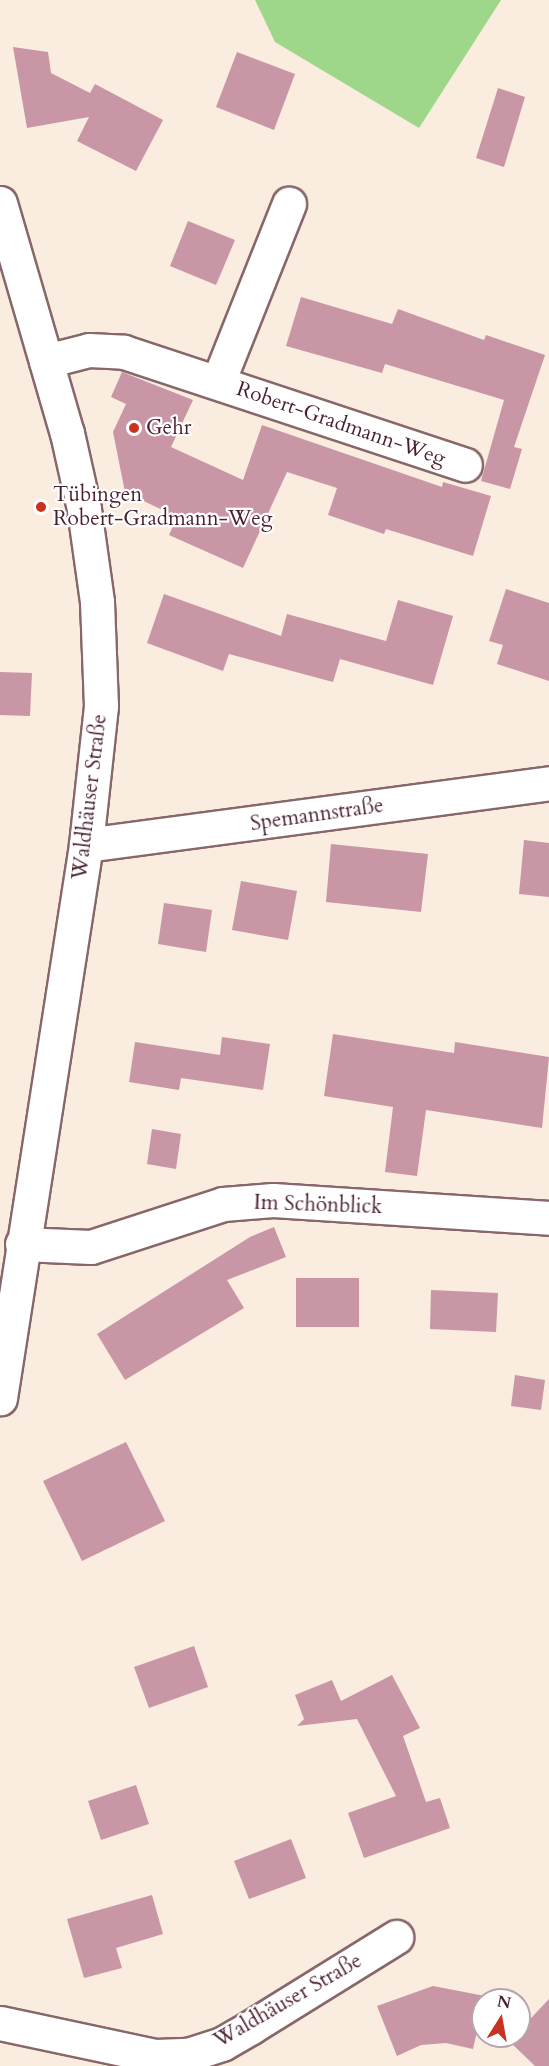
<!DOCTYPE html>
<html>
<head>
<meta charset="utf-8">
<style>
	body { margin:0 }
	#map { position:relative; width:549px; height:2066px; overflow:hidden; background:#faecde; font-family:Cardo,serif }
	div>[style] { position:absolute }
	.green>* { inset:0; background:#9ed78a }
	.building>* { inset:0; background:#c996a6 }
	.roads { filter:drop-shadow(2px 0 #88676a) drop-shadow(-2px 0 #88676a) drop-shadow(0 2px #88676a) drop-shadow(0 -2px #88676a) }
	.minor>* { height:33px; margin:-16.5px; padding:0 16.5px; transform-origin:16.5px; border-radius:16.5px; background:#fff }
	.dots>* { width:16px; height:16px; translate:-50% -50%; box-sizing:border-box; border:3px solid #fff; border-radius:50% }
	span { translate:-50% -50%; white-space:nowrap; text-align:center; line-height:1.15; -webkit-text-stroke:4.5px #fff; paint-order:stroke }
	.street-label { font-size:21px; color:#4a1f2b }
	.poi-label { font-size:21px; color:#4a1f2b }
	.left { translate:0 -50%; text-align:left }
	.north { position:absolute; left:471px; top:1988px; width:60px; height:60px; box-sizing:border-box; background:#fff; border:2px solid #b7a5aa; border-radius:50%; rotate:11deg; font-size:16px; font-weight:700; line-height:24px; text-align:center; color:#4a1f2b }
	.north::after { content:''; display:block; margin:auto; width:21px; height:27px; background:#c8321e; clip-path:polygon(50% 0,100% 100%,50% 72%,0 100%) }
</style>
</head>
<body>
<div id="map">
	<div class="green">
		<i style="clip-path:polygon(255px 0,501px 0,419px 128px,275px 42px)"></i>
	</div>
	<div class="building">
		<i style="clip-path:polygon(13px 47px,48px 52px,51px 73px,90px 93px,95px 84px,163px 120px,136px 171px,77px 141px,89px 117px,27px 128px)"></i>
		<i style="clip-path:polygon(237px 52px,295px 74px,274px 130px,216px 107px)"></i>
		<i style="clip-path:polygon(498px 88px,525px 97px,504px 167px,476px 158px)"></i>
		<i style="clip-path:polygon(188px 221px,235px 240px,216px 285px,170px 266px)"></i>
		<i style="clip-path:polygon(301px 297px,392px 324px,398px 309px,484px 340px,486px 335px,545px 355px,514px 447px,522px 449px,510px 489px,481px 481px,504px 400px,385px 364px,382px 373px,286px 346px)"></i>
		<i style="clip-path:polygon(122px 372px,193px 400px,171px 447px,243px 480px,262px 425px,442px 487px,443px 482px,491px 496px,473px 556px,386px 529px,384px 534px,328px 515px,337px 488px,287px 472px,243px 568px,169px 535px,177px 517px,125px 492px,113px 432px,126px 404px,111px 397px)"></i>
		<i style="clip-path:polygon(506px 589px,549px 603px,549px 681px,497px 664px,503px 645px,489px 641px)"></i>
		<i style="clip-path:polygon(164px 594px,281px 636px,287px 614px,386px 641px,398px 600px,453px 616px,433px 685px,340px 659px,333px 682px,229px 654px,223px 671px,147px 643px)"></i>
		<i style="clip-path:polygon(0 672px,32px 673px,30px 716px,0 715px)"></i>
		<i style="clip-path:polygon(524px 840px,549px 843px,549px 897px,519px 894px)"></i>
		<i style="clip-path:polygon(331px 844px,428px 854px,421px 912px,326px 902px)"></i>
		<i style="clip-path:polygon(241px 881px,297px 891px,288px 940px,232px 930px)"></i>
		<i style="clip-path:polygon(164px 903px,212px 910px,206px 952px,158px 944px)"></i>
		<i style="clip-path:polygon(333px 1034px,454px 1053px,455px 1042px,549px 1057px,542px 1128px,426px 1110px,417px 1176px,385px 1172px,393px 1107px,324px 1096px)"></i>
		<i style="clip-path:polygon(222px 1037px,270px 1044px,263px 1090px,181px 1078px,179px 1090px,129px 1082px,135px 1042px,220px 1055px)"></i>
		<i style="clip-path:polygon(152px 1129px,181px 1134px,176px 1169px,147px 1164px)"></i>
		<i style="clip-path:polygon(274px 1227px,286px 1257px,227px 1280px,244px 1308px,125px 1380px,97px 1334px,250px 1237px)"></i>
		<i style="clip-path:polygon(296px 1278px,359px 1278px,359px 1327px,296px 1327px)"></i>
		<i style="clip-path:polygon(431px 1290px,498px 1293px,496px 1332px,430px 1329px)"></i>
		<i style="clip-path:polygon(515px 1375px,545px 1380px,541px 1410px,511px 1406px)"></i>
		<i style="clip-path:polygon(126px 1442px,165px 1521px,82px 1561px,43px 1481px)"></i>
		<i style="clip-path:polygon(194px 1646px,208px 1687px,149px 1708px,134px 1667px)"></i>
		<i style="clip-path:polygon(392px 1675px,420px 1728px,403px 1736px,426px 1802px,440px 1798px,450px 1828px,364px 1858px,348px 1813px,396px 1796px,357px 1719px,297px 1726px,304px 1719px,295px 1695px,332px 1680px,341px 1701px)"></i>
		<i style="clip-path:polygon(136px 1785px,149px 1824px,101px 1840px,88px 1801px)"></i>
		<i style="clip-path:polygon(291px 1839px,306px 1878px,249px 1899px,234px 1861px)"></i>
		<i style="clip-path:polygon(152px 1895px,163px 1934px,116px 1948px,122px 1968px,84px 1978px,67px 1919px)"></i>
		<i style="clip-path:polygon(433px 1986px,485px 1996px,473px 2049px,446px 2043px,421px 2045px,397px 2056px,377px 2006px)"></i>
		<i style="clip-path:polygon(549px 1999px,549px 2066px,535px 2066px,509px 2041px,519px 2036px,519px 2031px)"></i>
	</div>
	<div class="roads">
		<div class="minor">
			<i style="left:0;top:203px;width:240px;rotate:73.8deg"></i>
			<i style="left:67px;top:433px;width:78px;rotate:77.4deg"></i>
			<i style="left:84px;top:509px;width:94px;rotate:82deg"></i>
			<i style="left:97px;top:602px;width:104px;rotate:87.8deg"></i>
			<i style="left:101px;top:706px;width:140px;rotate:96.2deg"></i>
			<i style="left:86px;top:845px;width:560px;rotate:98.84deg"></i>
			<i style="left:46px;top:361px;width:44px;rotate:-14.3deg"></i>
			<i style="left:89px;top:350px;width:35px;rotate:3deg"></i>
			<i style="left:124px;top:352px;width:359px;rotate:18.3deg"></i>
			<i style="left:218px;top:382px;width:192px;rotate:-68.3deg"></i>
			<i style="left:86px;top:845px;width:467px;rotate:-7.6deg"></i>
			<i style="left:22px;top:1244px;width:69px;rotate:2.5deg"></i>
			<i style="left:91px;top:1247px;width:139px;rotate:-18deg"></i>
			<i style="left:223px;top:1204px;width:50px;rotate:-4.6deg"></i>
			<i style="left:273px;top:1200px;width:277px;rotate:3.7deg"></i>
			<i style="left:0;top:2023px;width:158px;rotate:12deg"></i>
			<i style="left:155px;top:2056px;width:33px;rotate:-2deg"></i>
			<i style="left:188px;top:2055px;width:36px;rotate:-18deg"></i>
			<i style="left:222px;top:2044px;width:34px;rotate:-30deg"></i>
			<i style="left:251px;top:2027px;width:171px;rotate:-31.8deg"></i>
		</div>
	</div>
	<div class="dots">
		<i style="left:134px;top:428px;background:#c8321e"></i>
		<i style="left:41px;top:507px;background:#c8321e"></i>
	</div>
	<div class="street-label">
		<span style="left:341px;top:424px;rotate:19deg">Robert-Gradmann-Weg</span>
		<span style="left:90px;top:797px;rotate:-83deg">Waldhäuser Straße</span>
		<span style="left:317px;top:815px;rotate:-8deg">Spemannstraße</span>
		<span style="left:318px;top:1205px;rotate:2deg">Im Schönblick</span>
		<span style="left:288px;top:2001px;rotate:-30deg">Waldhäuser Straße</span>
	</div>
	<div class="poi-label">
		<span class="left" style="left:146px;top:428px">Gehr</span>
		<span class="left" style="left:53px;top:507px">Tübingen<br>Robert-Gradmann-Weg</span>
	</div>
	<div class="north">N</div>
</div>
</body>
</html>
